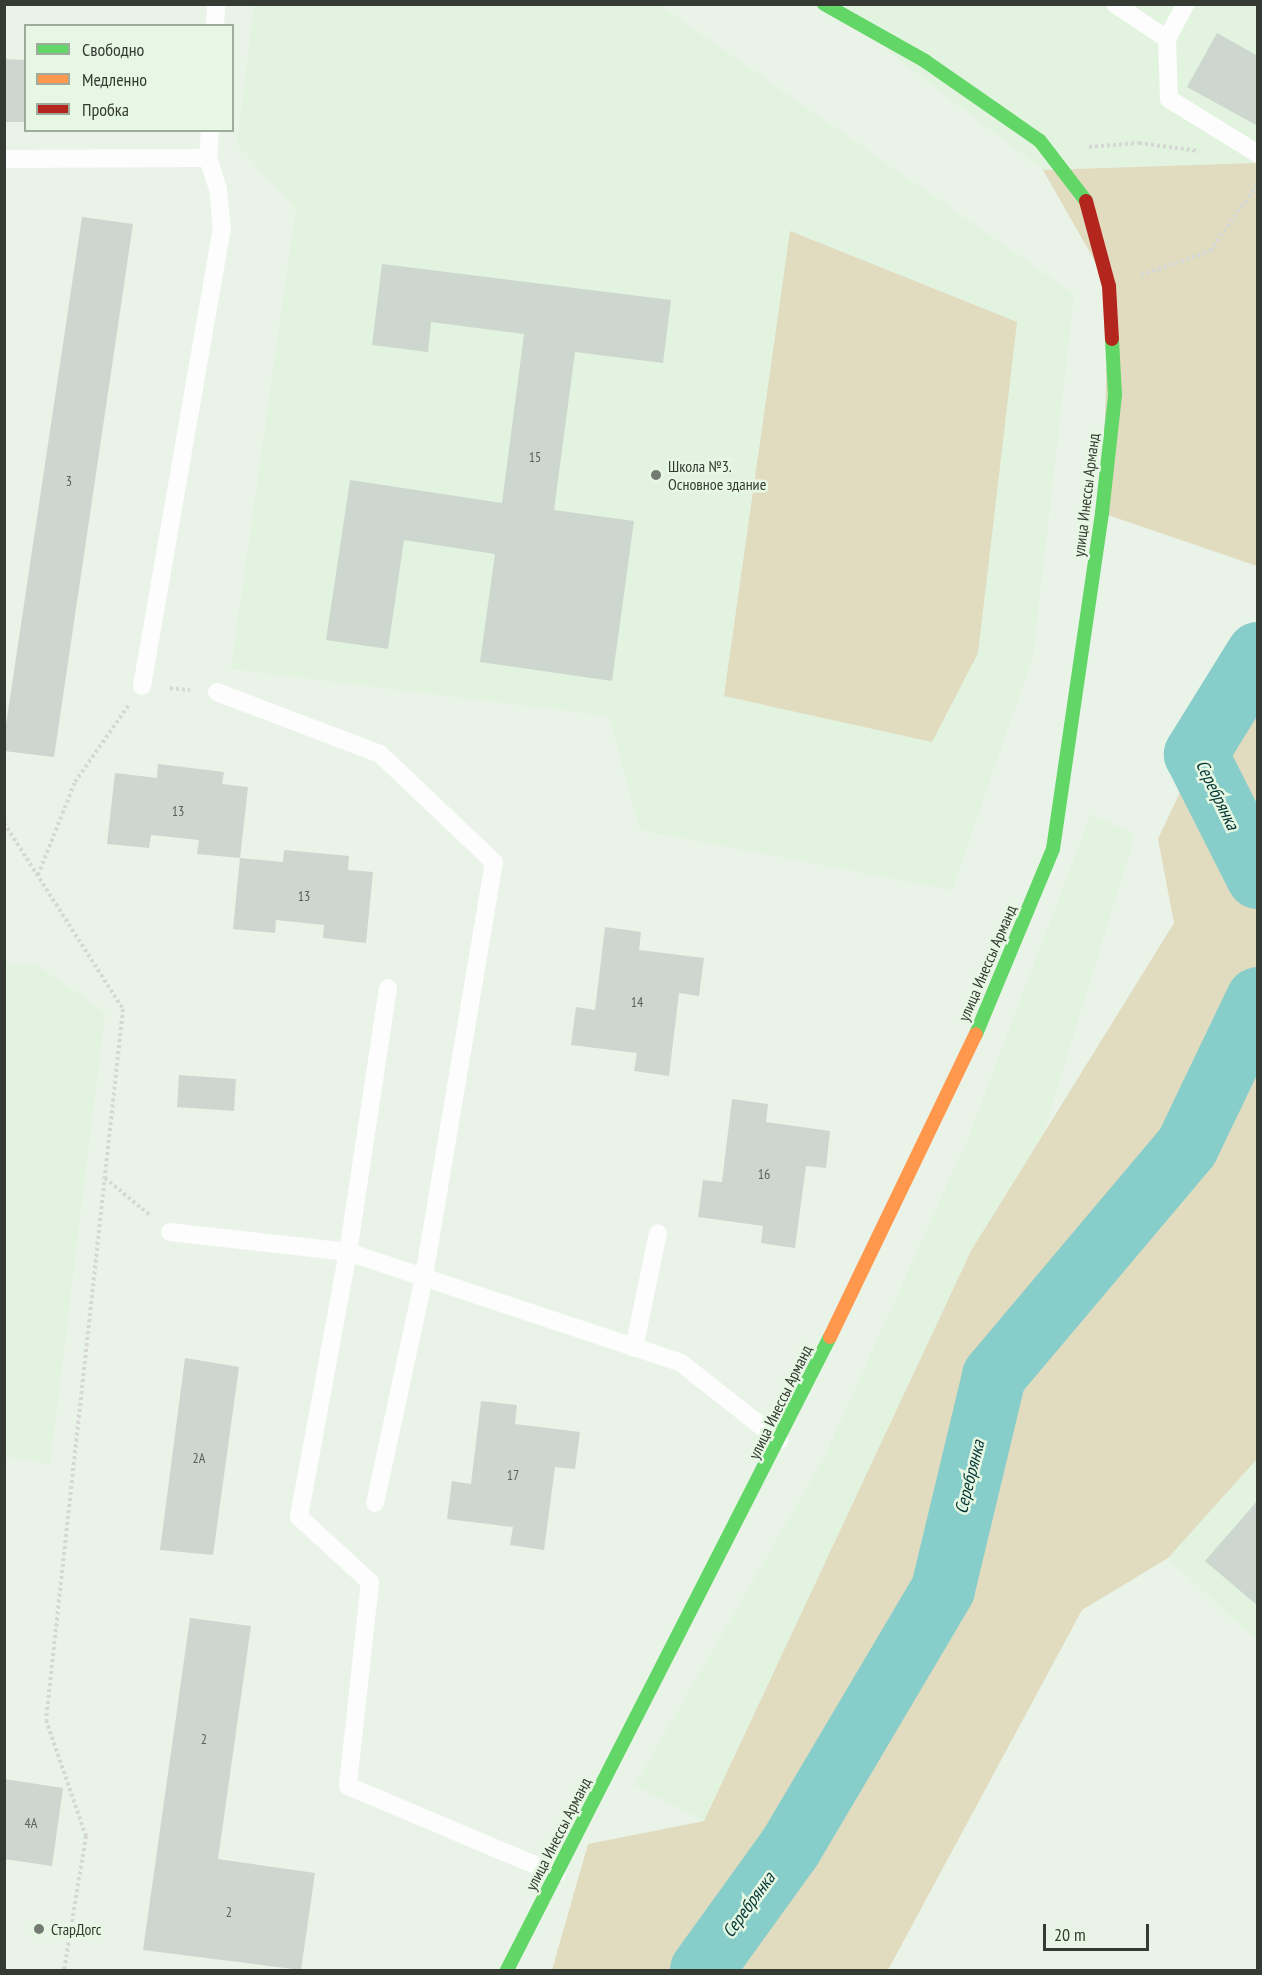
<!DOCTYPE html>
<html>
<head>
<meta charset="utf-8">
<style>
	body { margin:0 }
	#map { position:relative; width:1262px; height:1975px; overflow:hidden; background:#eaf3e8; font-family:"PT Sans Narrow",sans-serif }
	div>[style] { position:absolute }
	.built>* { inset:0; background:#e2f3df }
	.green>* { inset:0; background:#e1dbc0 }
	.river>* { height:64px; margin:-32px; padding:0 32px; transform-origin:32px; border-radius:32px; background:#87ceca }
	.building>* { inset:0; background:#cdd6cf }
	.path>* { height:4px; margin-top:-2px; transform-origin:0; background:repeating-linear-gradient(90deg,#d5d8d4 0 3px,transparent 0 6px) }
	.lane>* { height:18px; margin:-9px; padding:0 9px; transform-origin:9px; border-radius:9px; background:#fcfdfc }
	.fast>* { height:14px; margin:-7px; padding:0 7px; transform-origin:7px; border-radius:7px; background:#63d668 }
	.slow>* { height:14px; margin:-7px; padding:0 7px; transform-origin:7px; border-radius:7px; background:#ff974d }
	.jam>* { height:14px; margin:-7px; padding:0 7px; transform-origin:7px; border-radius:7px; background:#b3261e }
	.dots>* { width:16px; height:16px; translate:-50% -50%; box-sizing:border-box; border:3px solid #e6f8e3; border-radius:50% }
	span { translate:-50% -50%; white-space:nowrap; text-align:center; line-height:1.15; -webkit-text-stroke:5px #e6f8e3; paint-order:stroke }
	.number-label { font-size:14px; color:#5b625a }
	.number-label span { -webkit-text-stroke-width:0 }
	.poi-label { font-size:16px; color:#353b33 }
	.left { translate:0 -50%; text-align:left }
	.street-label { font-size:16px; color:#353b33 }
	.water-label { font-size:18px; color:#043535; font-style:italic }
	.frame { position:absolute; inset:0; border:6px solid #353b33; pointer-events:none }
	.legend { position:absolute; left:24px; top:24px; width:210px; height:108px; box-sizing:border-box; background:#e6f8e3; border:2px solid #9fac9d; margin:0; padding:8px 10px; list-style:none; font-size:18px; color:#353b33 }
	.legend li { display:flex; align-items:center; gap:12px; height:30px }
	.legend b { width:30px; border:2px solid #9fac9d }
	.scale { position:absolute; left:1043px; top:1924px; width:106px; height:27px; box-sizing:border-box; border:3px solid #353b33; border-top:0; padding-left:8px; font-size:18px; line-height:21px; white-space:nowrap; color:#353b33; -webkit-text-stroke:4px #e6f8e3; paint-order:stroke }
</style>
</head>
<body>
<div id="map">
	<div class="built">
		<i style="clip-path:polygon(254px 5px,659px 5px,1074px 294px,1033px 656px,952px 890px,640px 830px,609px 716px,231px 669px,296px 209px,237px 144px)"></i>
		<i style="clip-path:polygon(828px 5px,1257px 5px,1257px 163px,1043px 170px)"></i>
		<i style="clip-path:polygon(1091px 814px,1135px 835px,1043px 1134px,971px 1251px,704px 1821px,635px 1785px,824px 1458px,967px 1141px)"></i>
		<i style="clip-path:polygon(5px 963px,38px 966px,105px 1013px,50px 1464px,5px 1456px)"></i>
		<i style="clip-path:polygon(1257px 1459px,1257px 1641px,1168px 1558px)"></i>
	</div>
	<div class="green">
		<i style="clip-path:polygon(1257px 163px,1257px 566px,1102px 513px,1109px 286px,1043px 170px)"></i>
		<i style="clip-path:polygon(790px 231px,1017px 322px,978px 653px,932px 742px,724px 696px)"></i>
		<i style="clip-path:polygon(1257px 628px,1257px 1459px,1168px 1558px,1082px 1610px,888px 1970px,552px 1970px,588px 1844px,704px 1821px,971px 1251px,1174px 923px,1158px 839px)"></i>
	</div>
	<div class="river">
		<i style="left:1258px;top:654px;width:118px;rotate:121.8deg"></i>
		<i style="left:1196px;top:754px;width:138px;rotate:63.2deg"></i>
		<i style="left:702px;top:1970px;width:150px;rotate:-54.2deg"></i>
		<i style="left:790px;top:1848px;width:301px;rotate:-59.4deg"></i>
		<i style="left:943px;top:1589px;width:219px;rotate:-76.5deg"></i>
		<i style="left:994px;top:1376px;width:299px;rotate:-49.9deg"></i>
		<i style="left:1187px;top:1147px;width:164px;rotate:-64.4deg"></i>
	</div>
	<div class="building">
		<i style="clip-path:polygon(1217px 33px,1258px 56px,1258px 126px,1187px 87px)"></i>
		<i style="clip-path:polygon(4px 59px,26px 60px,26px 122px,4px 122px)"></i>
		<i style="clip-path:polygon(82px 217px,133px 224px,54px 757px,4px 751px,4px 738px)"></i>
		<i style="clip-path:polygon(382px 264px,671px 300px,663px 363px,575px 352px,554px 510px,634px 521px,612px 681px,480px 662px,495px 554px,404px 540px,388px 649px,326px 640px,350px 480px,502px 503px,524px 334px,431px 322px,428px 352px,372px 345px)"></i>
		<i style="clip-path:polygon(158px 764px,224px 772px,222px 784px,248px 787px,240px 858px,197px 854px,199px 840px,151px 835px,149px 848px,107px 844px,115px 773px,157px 778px)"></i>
		<i style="clip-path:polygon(284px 850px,349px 856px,348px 870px,373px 872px,366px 943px,323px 938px,324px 925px,276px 920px,275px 933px,233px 929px,240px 858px,283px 862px)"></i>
		<i style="clip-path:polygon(605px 927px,641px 932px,639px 950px,704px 958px,699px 996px,679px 993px,669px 1076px,634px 1071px,637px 1053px,571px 1045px,576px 1007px,595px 1010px)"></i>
		<i style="clip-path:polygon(179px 1075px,236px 1079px,234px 1111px,177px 1107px)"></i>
		<i style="clip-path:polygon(732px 1099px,768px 1104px,766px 1122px,830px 1131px,826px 1168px,806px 1166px,795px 1248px,761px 1243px,763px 1226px,698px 1217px,703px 1180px,722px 1182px)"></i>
		<i style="clip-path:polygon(185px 1358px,239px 1367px,213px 1555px,160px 1550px)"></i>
		<i style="clip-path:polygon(481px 1401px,517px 1405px,515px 1424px,580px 1432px,575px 1469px,555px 1467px,544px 1550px,510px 1545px,513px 1527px,447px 1519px,452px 1481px,471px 1484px)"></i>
		<i style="clip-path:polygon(1258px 1500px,1258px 1606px,1205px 1561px)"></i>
		<i style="clip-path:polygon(190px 1618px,251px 1626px,218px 1859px,315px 1873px,301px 1970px,143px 1950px)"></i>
		<i style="clip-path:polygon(4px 1779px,63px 1788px,52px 1866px,4px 1859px)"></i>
	</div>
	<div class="path">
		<i style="left:1089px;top:147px;width:50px;rotate:-4.6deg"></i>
		<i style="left:1139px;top:143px;width:60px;rotate:7.7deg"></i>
		<i style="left:1141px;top:275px;width:73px;rotate:-19.2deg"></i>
		<i style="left:1210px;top:251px;width:82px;rotate:-54.4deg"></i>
		<i style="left:170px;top:688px;width:20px;rotate:6deg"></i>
		<i style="left:4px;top:823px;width:221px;rotate:57.4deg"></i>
		<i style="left:123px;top:1009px;width:715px;rotate:96.18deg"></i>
		<i style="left:46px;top:1720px;width:123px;rotate:71deg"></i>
		<i style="left:86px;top:1836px;width:136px;rotate:99.3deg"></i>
		<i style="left:38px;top:875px;width:100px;rotate:-68.3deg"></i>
		<i style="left:75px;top:782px;width:93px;rotate:-55.1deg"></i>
		<i style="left:105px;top:1178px;width:60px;rotate:39.6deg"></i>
	</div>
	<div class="lane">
		<i style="left:1115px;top:4px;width:63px;rotate:33.9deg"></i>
		<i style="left:1167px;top:39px;width:60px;rotate:88.1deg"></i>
		<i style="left:1169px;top:99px;width:105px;rotate:31.7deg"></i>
		<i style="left:215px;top:26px;width:22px;rotate:-87deg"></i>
		<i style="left:1167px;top:39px;width:40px;rotate:-62deg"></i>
		<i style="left:4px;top:159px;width:204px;rotate:-0.3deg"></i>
		<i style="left:208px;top:158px;width:28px;rotate:-86deg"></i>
		<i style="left:142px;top:686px;width:464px;rotate:-80.1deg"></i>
		<i style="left:222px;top:229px;width:40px;rotate:-95.7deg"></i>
		<i style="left:218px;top:189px;width:33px;rotate:-108deg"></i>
		<i style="left:217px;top:692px;width:174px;rotate:20.8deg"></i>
		<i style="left:380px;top:754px;width:157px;rotate:43.5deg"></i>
		<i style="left:494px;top:862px;width:421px;rotate:99.6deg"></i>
		<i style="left:424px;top:1277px;width:231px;rotate:102.2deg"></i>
		<i style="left:388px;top:988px;width:267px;rotate:98.6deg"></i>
		<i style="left:348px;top:1252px;width:351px;rotate:18.4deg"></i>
		<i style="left:681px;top:1363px;width:125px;rotate:38.2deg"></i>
		<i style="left:170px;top:1232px;width:179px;rotate:6.4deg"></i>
		<i style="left:348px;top:1252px;width:269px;rotate:100.5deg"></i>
		<i style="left:299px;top:1517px;width:96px;rotate:42.5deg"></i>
		<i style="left:370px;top:1582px;width:205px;rotate:96.2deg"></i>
		<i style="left:348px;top:1786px;width:226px;rotate:22.9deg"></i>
		<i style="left:634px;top:1348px;width:117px;rotate:-78.2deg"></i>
	</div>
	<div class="fast">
		<i style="left:824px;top:4px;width:116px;rotate:29.4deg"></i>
		<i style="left:925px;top:61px;width:140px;rotate:34.8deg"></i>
		<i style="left:1040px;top:141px;width:76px;rotate:52.5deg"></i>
		<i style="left:976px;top:1034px;width:200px;rotate:-67.4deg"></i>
		<i style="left:1053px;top:849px;width:340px;rotate:-81.7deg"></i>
		<i style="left:1102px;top:513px;width:119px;rotate:-83.7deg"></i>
		<i style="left:1115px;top:395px;width:56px;rotate:-93.1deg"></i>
		<i style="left:507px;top:1970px;width:711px;rotate:-62.97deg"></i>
	</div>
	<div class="slow">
		<i style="left:830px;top:1337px;width:336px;rotate:-64.3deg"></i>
	</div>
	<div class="jam">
		<i style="left:1086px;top:201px;width:88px;rotate:74.9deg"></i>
		<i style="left:1109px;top:286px;width:53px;rotate:86.8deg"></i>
	</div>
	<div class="dots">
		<i style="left:656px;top:475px;background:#747b72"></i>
		<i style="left:39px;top:1929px;background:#747b72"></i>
	</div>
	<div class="number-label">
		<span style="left:535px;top:457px">15</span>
		<span style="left:69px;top:481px">3</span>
		<span style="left:178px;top:811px">13</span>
		<span style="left:304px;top:896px">13</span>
		<span style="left:637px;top:1002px">14</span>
		<span style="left:764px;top:1174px">16</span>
		<span style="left:199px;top:1458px">2А</span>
		<span style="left:513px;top:1475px">17</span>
		<span style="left:204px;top:1739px">2</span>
		<span style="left:31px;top:1823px">4А</span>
		<span style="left:229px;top:1912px">2</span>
	</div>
	<div class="poi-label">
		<span class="left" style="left:668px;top:475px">Школа №3.<br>Основное здание</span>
		<span class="left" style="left:51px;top:1929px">СтарДогс</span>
	</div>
	<div class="street-label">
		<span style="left:1086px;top:495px;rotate:-83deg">улица Инессы Арманд</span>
		<span style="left:987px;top:963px;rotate:-67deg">улица Инессы Арманд</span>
		<span style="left:780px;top:1402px;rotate:-64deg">улица Инессы Арманд</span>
		<span style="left:558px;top:1834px;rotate:-63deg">улица Инессы Арманд</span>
	</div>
	<div class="water-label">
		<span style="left:1217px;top:795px;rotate:64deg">Серебрянка</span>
		<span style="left:970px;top:1477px;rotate:-76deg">Серебрянка</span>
		<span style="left:749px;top:1905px;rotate:-54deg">Серебрянка</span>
	</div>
	<div class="frame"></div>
	<ul class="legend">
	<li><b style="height:8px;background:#63d668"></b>Свободно</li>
	<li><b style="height:8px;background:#ff974d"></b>Медленно</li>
	<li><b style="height:8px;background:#b3261e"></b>Пробка</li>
	</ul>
	<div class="scale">20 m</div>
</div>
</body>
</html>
